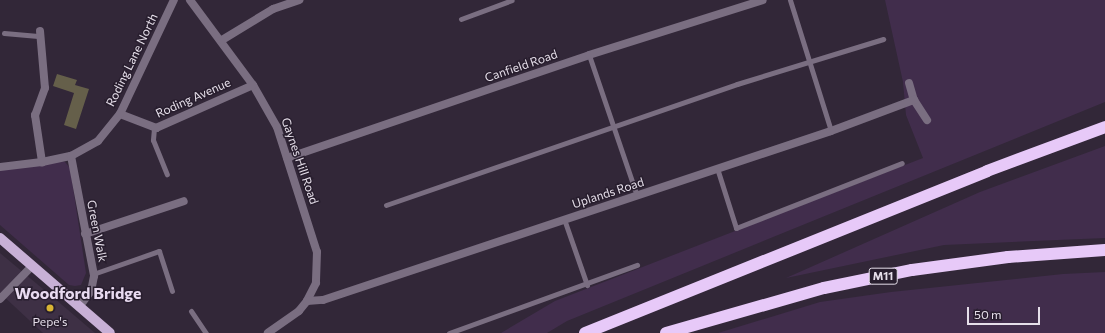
<!DOCTYPE html>
<html>
<head>
<meta charset="utf-8">
<style>
	body { margin:0 }
	#map { position:relative; width:1105px; height:333px; overflow:hidden; background:#322738; font-family:Commissioner,sans-serif }
	div>[style] { position:absolute }
	.built>* { inset:0; background:#3e3045 }
	.green>* { inset:0; background:#412d4c }
	.building>* { inset:0; background:#655f4a }
	.service>* { height:5px; margin:-2.5px; padding:0 2.5px; transform-origin:2.5px; border-radius:2.5px; background:#7a6e81 }
	.minor>* { height:8px; margin:-4px; padding:0 4px; transform-origin:4px; border-radius:4px; background:#7a6e81 }
	.tertiary>* { height:8px; margin:-4px; padding:0 4px; transform-origin:4px; border-radius:4px; background:#7a6e81 }
	.primary>* { height:10px; margin:-5px; padding:0 5px; transform-origin:5px; border-radius:5px; background:#c8b0d6 }
	.motorway>* { height:12px; margin:-6px; padding:0 6px; transform-origin:6px; border-radius:6px; background:#e7c9f8 }
	.dots>* { width:11px; height:11px; translate:-50% -50%; box-sizing:border-box; border:2px solid #281e2e; border-radius:50% }
	span { translate:-50% -50%; white-space:nowrap; text-align:center; line-height:1.15; -webkit-text-stroke:3px #281e2e; paint-order:stroke }
	.shield-label span { padding:1px 3px; background:#281e2e; border:1px solid; border-radius:3px; -webkit-text-stroke-width:0 }
	.shield-label { font-size:11px; color:#e6dfea; font-weight:700 }
	.street-label { font-size:12px; color:#e6dfea }
	.poi-label { font-size:12px; color:#e6dfea }
	.district-label { font-size:16px; color:#e9dbf1; font-weight:700 }
	.scale { position:absolute; left:967px; top:307px; width:73px; height:18px; box-sizing:border-box; border:2px solid #e6dfea; border-top:0; padding-left:5px; font-size:12px; line-height:14px; white-space:nowrap; color:#e6dfea; -webkit-text-stroke:3px #281e2e; paint-order:stroke }
</style>
</head>
<body>
<div id="map">
	<div class="built">
		<i style="clip-path:polygon(0 253px,61px 304px,95px 333px,43px 333px,0 293px)"></i>
	</div>
	<div class="green">
		<i style="clip-path:polygon(885px 0,1105px 0,1105px 102px,567px 321px,547px 333px,501px 333px,555px 301px,923px 158px,906px 115px,903px 82px)"></i>
		<i style="clip-path:polygon(1105px 146px,1105px 238px,944px 245px,786px 278px,980px 192px)"></i>
		<i style="clip-path:polygon(59px 161px,65px 162px,70px 168px,86px 273px,81px 285px,75px 286px,69px 285px,0 225px,0 169px)"></i>
		<i style="clip-path:polygon(1105px 272px,1105px 333px,718px 333px,820px 302px,891px 292px,1063px 274px)"></i>
	</div>
	<div class="building">
		<i style="clip-path:polygon(57px 74px,77px 80px,75px 85px,89px 89px,76px 129px,64px 125px,74px 93px,53px 86px)"></i>
	</div>
	<div class="service">
		<i style="left:790px;top:0;width:137px;rotate:72.6deg"></i>
		<i style="left:461px;top:19px;width:54px;rotate:-20.4deg"></i>
		<i style="left:4px;top:33px;width:37px;rotate:5deg"></i>
		<i style="left:589px;top:55px;width:149px;rotate:71.2deg"></i>
		<i style="left:154px;top:128px;width:12px;rotate:95deg"></i>
		<i style="left:153px;top:140px;width:37px;rotate:68deg"></i>
		<i style="left:717px;top:168px;width:63px;rotate:72.4deg"></i>
		<i style="left:736px;top:228px;width:178px;rotate:-21.4deg"></i>
		<i style="left:386px;top:205px;width:371px;rotate:-19deg"></i>
		<i style="left:737px;top:84px;width:153px;rotate:-17.1deg"></i>
		<i style="left:564px;top:219px;width:70px;rotate:70.8deg"></i>
		<i style="left:93px;top:274px;width:70px;rotate:-19.2deg"></i>
		<i style="left:159px;top:251px;width:42px;rotate:72deg"></i>
		<i style="left:191px;top:311px;width:27px;rotate:56deg"></i>
		<i style="left:449px;top:333px;width:200px;rotate:-19.9deg"></i>
	</div>
	<div class="minor">
		<i style="left:190px;top:0;width:106px;rotate:53.5deg"></i>
		<i style="left:253px;top:85px;width:48px;rotate:60.3deg"></i>
		<i style="left:277px;top:127px;width:131px;rotate:72.3deg"></i>
		<i style="left:317px;top:252px;width:31px;rotate:92deg"></i>
		<i style="left:316px;top:283px;width:20px;rotate:117deg"></i>
		<i style="left:307px;top:301px;width:13px;rotate:129deg"></i>
		<i style="left:299px;top:311px;width:38px;rotate:145deg"></i>
		<i style="left:40px;top:31px;width:57px;rotate:85deg"></i>
		<i style="left:45px;top:88px;width:29px;rotate:110deg"></i>
		<i style="left:35px;top:115px;width:48px;rotate:81.5deg"></i>
		<i style="left:222px;top:40px;width:60px;rotate:-31.3deg"></i>
		<i style="left:273px;top:9px;width:28px;rotate:-19deg"></i>
		<i style="left:909px;top:83px;width:18px;rotate:74deg"></i>
		<i style="left:914px;top:100px;width:24px;rotate:57deg"></i>
		<i style="left:120px;top:114px;width:39px;rotate:21deg"></i>
		<i style="left:156px;top:128px;width:106px;rotate:-23.9deg"></i>
		<i style="left:287px;top:158px;width:319px;rotate:-18.8deg"></i>
		<i style="left:589px;top:55px;width:182px;rotate:-17.5deg"></i>
		<i style="left:85px;top:234px;width:104px;rotate:-18.4deg"></i>
		<i style="left:0;top:299px;width:46px;rotate:-45.9deg"></i>
		<i style="left:307px;top:301px;width:16px;rotate:-4deg"></i>
		<i style="left:323px;top:300px;width:535px;rotate:-18.4deg"></i>
		<i style="left:831px;top:131px;width:89px;rotate:-20.5deg"></i>
	</div>
	<div class="tertiary">
		<i style="left:71px;top:156px;width:122px;rotate:79.1deg"></i>
		<i style="left:94px;top:276px;width:15px;rotate:101deg"></i>
		<i style="left:91px;top:291px;width:20px;rotate:127deg"></i>
		<i style="left:0;top:167px;width:42px;rotate:-6.8deg"></i>
		<i style="left:42px;top:162px;width:30px;rotate:-12deg"></i>
		<i style="left:71px;top:156px;width:31px;rotate:-29deg"></i>
		<i style="left:98px;top:141px;width:35px;rotate:-51deg"></i>
		<i style="left:120px;top:114px;width:126px;rotate:-64.7deg"></i>
	</div>
	<div class="primary">
		<i style="left:0;top:238px;width:145px;rotate:40.8deg"></i>
	</div>
	<div class="motorway">
		<i style="left:585px;top:333px;width:433px;rotate:-21.9deg"></i>
		<i style="left:987px;top:171px;width:126px;rotate:-20.4deg"></i>
		<i style="left:666px;top:333px;width:164px;rotate:-15.9deg"></i>
		<i style="left:824px;top:288px;width:90px;rotate:-11.6deg"></i>
		<i style="left:912px;top:270px;width:97px;rotate:-7.7deg"></i>
		<i style="left:1008px;top:257px;width:97px;rotate:-4.1deg"></i>
	</div>
	<div class="dots">
		<i style="left:50px;top:308px;background:#d8b434"></i>
	</div>
	<div class="shield-label">
		<span style="left:883px;top:276px">M11</span>
	</div>
	<div class="street-label">
		<span style="left:132px;top:60px;rotate:-64deg">Roding Lane North</span>
		<span style="left:521px;top:66px;rotate:-19deg">Canfield Road</span>
		<span style="left:193px;top:98px;rotate:-24deg">Roding Avenue</span>
		<span style="left:300px;top:161px;rotate:71deg">Gaynes Hill Road</span>
		<span style="left:608px;top:193px;rotate:-18deg">Uplands Road</span>
		<span style="left:97px;top:231px;rotate:79deg">Green Walk</span>
	</div>
	<div class="poi-label">
		<span style="left:50px;top:322px">Pepe's</span>
	</div>
	<div class="district-label">
		<span style="left:78px;top:293px">Woodford Bridge</span>
	</div>
	<div class="scale">50 m</div>
</div>
</body>
</html>
